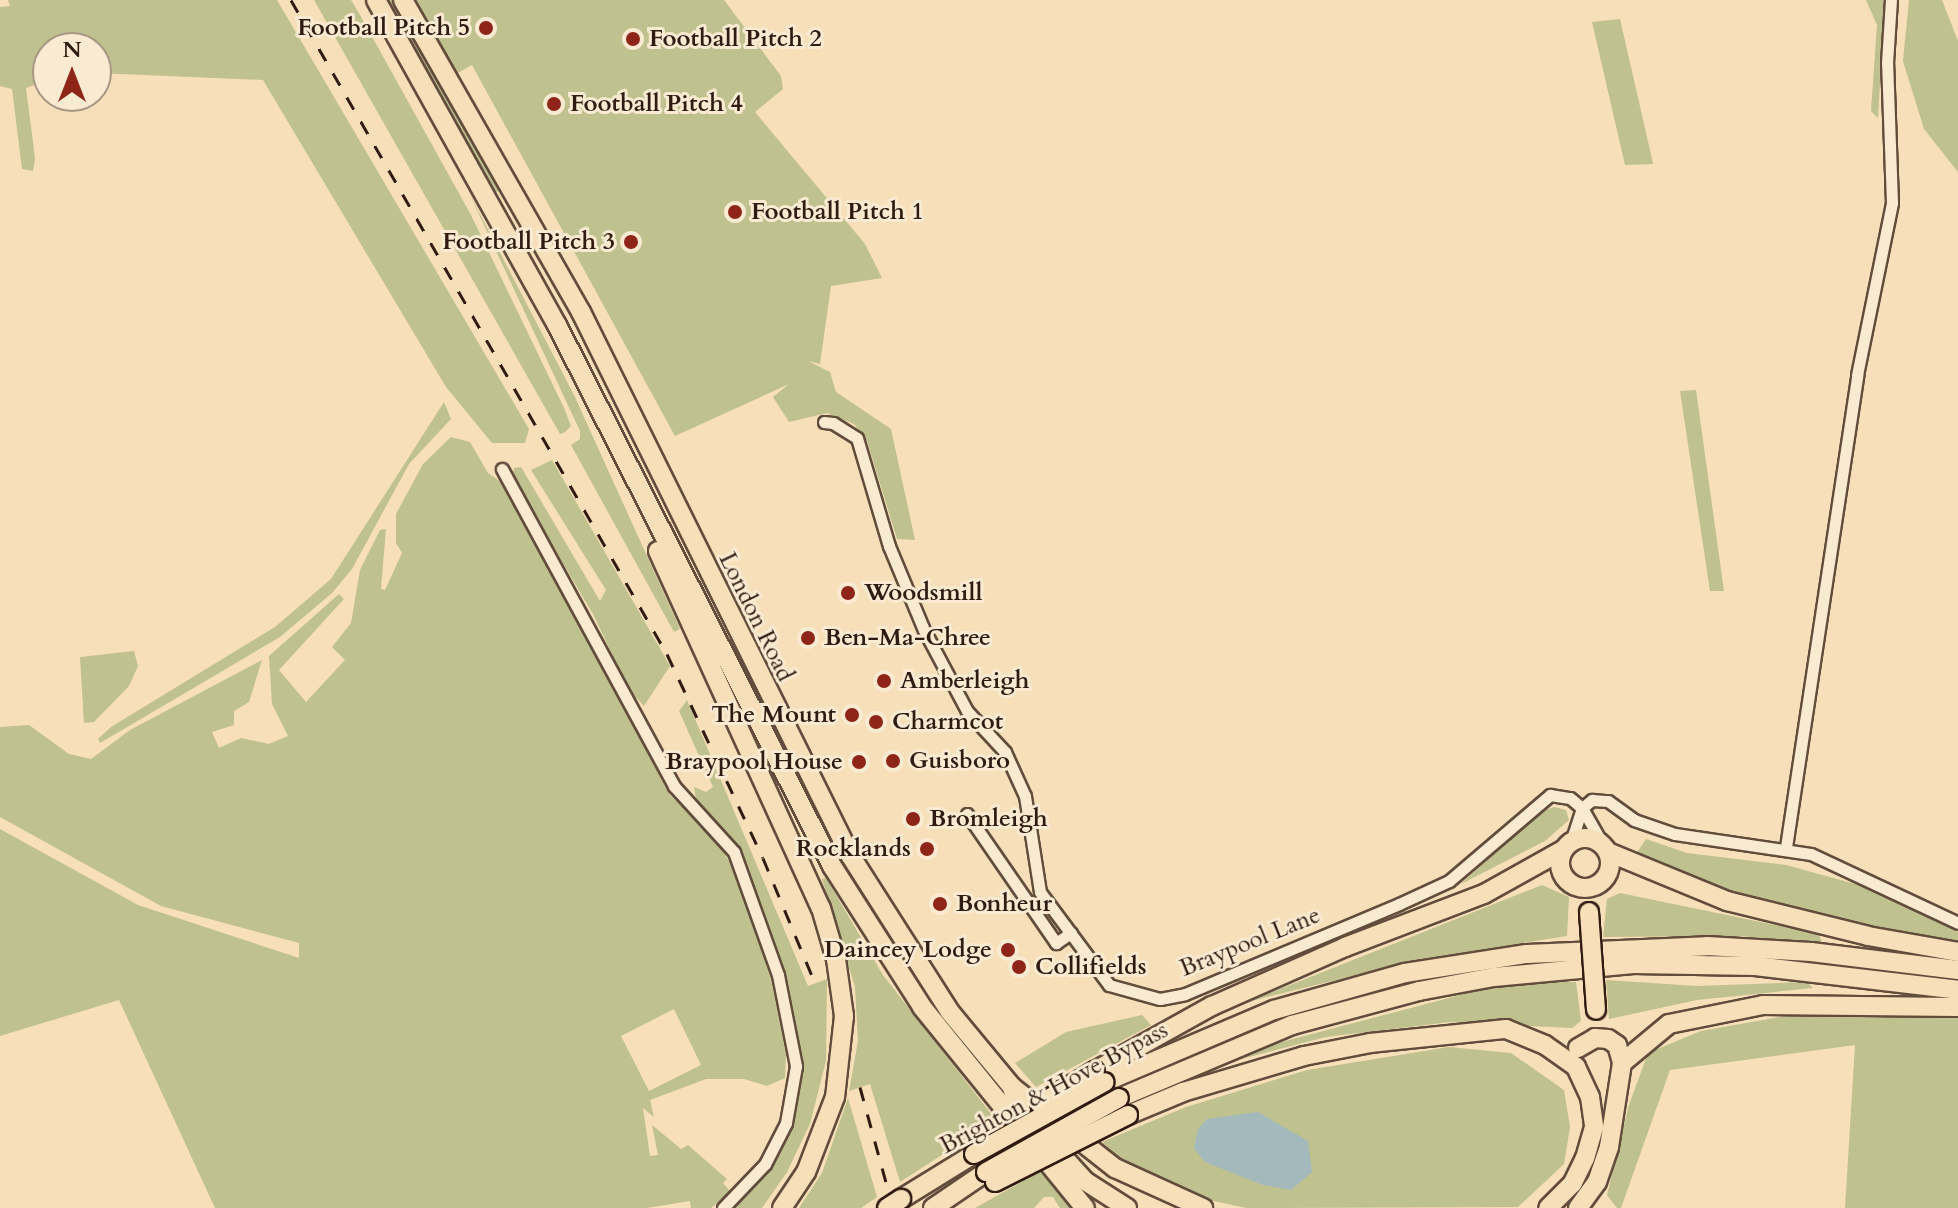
<!DOCTYPE html>
<html>
<head>
<meta charset="utf-8">
<style>
	body { margin:0 }
	#map { position:relative; width:1958px; height:1208px; overflow:hidden; background:#f6dfb9; font-family:Cardo,serif }
	div>[style] { position:absolute }
	.green>* { inset:0; background:#bfc18e }
	.water>* { inset:0; background:#a3b9bb }
	.roads { filter:drop-shadow(2px 0 #624c3c) drop-shadow(-2px 0 #624c3c) drop-shadow(0 2px #624c3c) drop-shadow(0 -2px #624c3c) }
	.minor>* { height:11px; margin:-5.5px; padding:0 5.5px; transform-origin:5.5px; border-radius:5.5px; background:#f9ead2 }
	.trunk>* { height:18px; margin:-9px; padding:0 9px; transform-origin:9px; border-radius:9px; background:#f6dfb9 }
	.trunk>.ring { margin:-9px; padding:0; box-sizing:content-box; background:none; border:18px solid #f6dfb9; border-radius:50% }
	.rail>* { height:3px; margin-top:-1.5px; transform-origin:0; background:repeating-linear-gradient(90deg,#301b12 0 14px,transparent 0 28px) }
	.bridges { filter:drop-shadow(2px 0 #301b12) drop-shadow(-2px 0 #301b12) drop-shadow(0 2px #301b12) drop-shadow(0 -2px #301b12) }
	.trunk-bridge>* { height:18px; margin:-9px; padding:0 9px; transform-origin:9px; border-radius:9px; background:#f6dfb9 }
	.dots>* { width:22px; height:22px; translate:-50% -50%; box-sizing:border-box; border:4px solid #f9ead2; border-radius:50% }
	span { translate:-50% -50%; white-space:nowrap; text-align:center; line-height:1.15; -webkit-text-stroke:6px #f9ead2; paint-order:stroke }
	.poi-label { font-size:24px; color:#301b12; font-weight:700 }
	.right { translate:-100% -50%; text-align:right }
	.left { translate:0 -50%; text-align:left }
	.street-label { font-size:24px; color:#301b12 }
	.north { position:absolute; left:32px; top:32px; width:80px; height:80px; box-sizing:border-box; background:#f9ead2; border:2px solid #a99785; border-radius:50%; rotate:0deg; font-size:22px; font-weight:700; line-height:32px; text-align:center; color:#301b12 }
	.north::after { content:''; display:block; margin:auto; width:28px; height:36px; background:#8f2418; clip-path:polygon(50% 0,100% 100%,50% 72%,0 100%) }
</style>
</head>
<body>
<div id="map">
	<div class="green">
		<i style="clip-path:polygon(8px 0,277px 0,529px 429px,525px 443px,492px 443px,446px 387px,263px 80px,96px 73px,96px 48px,48px 48px,48px 80px,26px 88px,35px 158px,33px 171px,22px 169px,12px 89px,0 86px,0 7px,10px 6px)"></i>
		<i style="clip-path:polygon(314px 0,351px 0,360px 15px,471px 215px,564px 408px,571px 426px,565px 432px,560px 434px)"></i>
		<i style="clip-path:polygon(385px 0,392px 0,500px 190px,495px 193px)"></i>
		<i style="clip-path:polygon(416px 0,724px 0,781px 76px,783px 89px,755px 112px,865px 244px,882px 278px,831px 286px,820px 364px,808px 361px,830px 372px,836px 392px,891px 429px,915px 540px,897px 539px,867px 441px,854px 424px,827px 413px,789px 422px,773px 397px,789px 384px,675px 436px,472px 65px,456px 74px)"></i>
		<i style="clip-path:polygon(1866px 0,1885px 0,1878px 118px,1871px 111px,1877px 25px)"></i>
		<i style="clip-path:polygon(1909px 0,1942px 0,1958px 41px,1958px 172px,1924px 129px,1903px 61px)"></i>
		<i style="clip-path:polygon(1620px 19px,1652px 159px,1653px 164px,1625px 165px,1592px 22px)"></i>
		<i style="clip-path:polygon(470px 195px,574px 395px,680px 629px,674px 632px,571px 445px,580px 439px,580px 431px)"></i>
		<i style="clip-path:polygon(1696px 390px,1724px 591px,1710px 591px,1680px 391px)"></i>
		<i style="clip-path:polygon(444px 402px,451px 419px,409px 464px,352px 569px,332px 593px,280px 637px,100px 743px,98px 739px,111px 727px,275px 627px,331px 579px)"></i>
		<i style="clip-path:polygon(evenodd,451px 437px,470px 442px,488px 473px,508px 487px,669px 794px,713px 835px,740px 879px,772px 983px,786px 1055px,785px 1078px,767px 1086px,744px 1079px,706px 1079px,650px 1100px,654px 1117px,643px 1108px,650px 1156px,658px 1155px,652px 1125px,681px 1149px,688px 1145px,727px 1179px,723px 1183px,731px 1192px,711px 1208px,691px 1208px,690px 1201px,647px 1208px,215px 1208px,119px 1000px,0 1036px,0 829px,138px 905px,299px 958px,299px 943px,161px 906px,0 817px,0 727px,29px 725px,69px 754px,91px 759px,130px 730px,262px 660px,249px 702px,234px 711px,234px 725px,212px 732px,219px 748px,241px 738px,269px 744px,288px 736px,272px 704px,269px 656px,339px 594px,344px 599px,279px 670px,306px 702px,345px 660px,332px 647px,351px 623px,360px 570px,380px 530px,386px 529px,381px 589px,385px 590px,402px 553px,396px 543px,396px 514px,423px 464px,451px 437px,674px 1009px,701px 1065px,649px 1091px,621px 1036px,674px 1009px)"></i>
		<i style="clip-path:polygon(552px 460px,670px 666px,644px 706px,629px 690px,593px 614px,512px 478px,514px 468px,521px 467px,600px 601px,606px 590px,531px 470px)"></i>
		<i style="clip-path:polygon(134px 651px,138px 666px,129px 686px,94px 722px,84px 723px,80px 657px)"></i>
		<i style="clip-path:polygon(687px 700px,808px 986px,827px 979px,826px 1061px,810px 1124px,787px 1172px,762px 1208px,732px 1208px,774px 1160px,790px 1124px,799px 1065px,769px 926px,736px 845px,696px 799px,694px 787px,706px 792px,713px 787px,679px 711px)"></i>
		<i style="clip-path:polygon(1554px 807px,1566px 810px,1569px 820px,1545px 841px,1461px 884px,1540px 812px)"></i>
		<i style="clip-path:polygon(1646px 839px,1687px 853px,1786px 865px,1866px 887px,1958px 932px,1958px 945px,1823px 918px,1705px 884px,1634px 857px)"></i>
		<i style="clip-path:polygon(826px 878px,883px 975px,996px 1120px,900px 1182px,870px 1084px,849px 1091px,858px 1041px,855px 987px,822px 879px)"></i>
		<i style="clip-path:polygon(1542px 885px,1569px 897px,1567px 936px,1422px 959px,1247px 1002px)"></i>
		<i style="clip-path:polygon(1620px 893px,1819px 934px,1822px 943px,1739px 936px,1603px 937px,1607px 899px)"></i>
		<i style="clip-path:polygon(1606px 980px,1697px 986px,1807px 982px,1813px 988px,1697px 1000px,1609px 1019px)"></i>
		<i style="clip-path:polygon(1540px 982px,1576px 982px,1581px 1021px,1572px 1028px,1450px 1022px,1326px 1037px,1234px 1061px,1232px 1055px,1483px 989px)"></i>
		<i style="clip-path:polygon(1868px 1014px,1958px 1018px,1958px 1208px,1845px 1208px,1855px 1045px,1670px 1070px,1621px 1208px,1617px 1208px,1607px 1195px,1629px 1105px,1648px 1053px,1701px 1031px,1785px 1016px)"></i>
		<i style="clip-path:polygon(1142px 1015px,1151px 1025px,1036px 1087px,1015px 1063px,1066px 1032px)"></i>
		<i style="clip-path:polygon(1449px 1047px,1511px 1053px,1564px 1090px,1570px 1127px,1564px 1164px,1518px 1207px,1246px 1208px,1191px 1196px,1122px 1160px,1102px 1142px,1186px 1107px,1307px 1070px)"></i>
		<i style="clip-path:polygon(848px 1098px,877px 1197px,861px 1208px,799px 1208px,822px 1173px)"></i>
		<i style="clip-path:polygon(1041px 1171px,1077px 1208px,1060px 1208px,1053px 1197px,1044px 1197px,1034px 1208px,975px 1208px)"></i>
	</div>
	<div class="water">
		<i style="clip-path:polygon(1258px 1112px,1308px 1141px,1312px 1172px,1291px 1190px,1263px 1185px,1205px 1162px,1194px 1148px,1198px 1129px,1207px 1119px)"></i>
	</div>
	<div class="roads">
		<div class="minor">
			<i style="left:824px;top:422px;width:9px;rotate:6deg"></i>
			<i style="left:833px;top:423px;width:28px;rotate:32deg"></i>
			<i style="left:857px;top:438px;width:113px;rotate:73.5deg"></i>
			<i style="left:889px;top:546px;width:91px;rotate:67.4deg"></i>
			<i style="left:924px;top:630px;width:92px;rotate:62deg"></i>
			<i style="left:967px;top:711px;width:56px;rotate:47.2deg"></i>
			<i style="left:1005px;top:752px;width:48px;rotate:65.6deg"></i>
			<i style="left:1025px;top:796px;width:97px;rotate:81.1deg"></i>
			<i style="left:1040px;top:892px;width:116px;rotate:53.4deg"></i>
			<i style="left:1109px;top:985px;width:53px;rotate:15.4deg"></i>
			<i style="left:1160px;top:999px;width:25px;rotate:-11deg"></i>
			<i style="left:1185px;top:994px;width:232px;rotate:-22.8deg"></i>
			<i style="left:1399px;top:904px;width:55px;rotate:-24.7deg"></i>
			<i style="left:1449px;top:881px;width:133px;rotate:-40.4deg"></i>
			<i style="left:1550px;top:795px;width:20px;rotate:9deg"></i>
			<i style="left:1570px;top:798px;width:16px;rotate:40deg"></i>
			<i style="left:1582px;top:808px;width:40px;rotate:60.3deg"></i>
			<i style="left:502px;top:469px;width:361px;rotate:61.5deg"></i>
			<i style="left:674px;top:786px;width:89px;rotate:47.7deg"></i>
			<i style="left:734px;top:852px;width:131px;rotate:70.3deg"></i>
			<i style="left:778px;top:975px;width:93px;rotate:78.8deg"></i>
			<i style="left:796px;top:1066px;width:58px;rotate:100deg"></i>
			<i style="left:786px;top:1123px;width:46px;rotate:117.1deg"></i>
			<i style="left:765px;top:1164px;width:61px;rotate:133.7deg"></i>
			<i style="left:1582px;top:808px;width:13px;rotate:-39deg"></i>
			<i style="left:1592px;top:800px;width:16px;rotate:4deg"></i>
			<i style="left:1608px;top:801px;width:32px;rotate:36deg"></i>
			<i style="left:1634px;top:820px;width:43px;rotate:18.9deg"></i>
			<i style="left:1675px;top:834px;width:137px;rotate:8.4deg"></i>
			<i style="left:1811px;top:854px;width:162px;rotate:25.1deg"></i>
			<i style="left:967px;top:814px;width:157px;rotate:55.4deg"></i>
			<i style="left:1056px;top:943px;width:18px;rotate:-34deg"></i>
			<i style="left:1571px;top:842px;width:36px;rotate:-72deg"></i>
			<i style="left:1786px;top:847px;width:477px;rotate:-81.4deg"></i>
			<i style="left:1857px;top:375px;width:176px;rotate:-78.5deg"></i>
			<i style="left:1892px;top:203px;width:140px;rotate:-92deg"></i>
			<i style="left:1887px;top:63px;width:63px;rotate:-86.4deg"></i>
		</div>
		<div class="trunk">
			<i style="left:376px;top:0;width:372px;rotate:60.9deg"></i>
			<i style="left:557px;top:325px;width:607px;rotate:63.05deg"></i>
			<i style="left:832px;top:866px;width:167px;rotate:57.4deg"></i>
			<i style="left:922px;top:1007px;width:259px;rotate:51deg"></i>
			<i style="left:403px;top:0;width:359px;rotate:60.3deg"></i>
			<i style="left:581px;top:312px;width:606px;rotate:63.65deg"></i>
			<i style="left:850px;top:855px;width:186px;rotate:57.5deg"></i>
			<i style="left:950px;top:1012px;width:97px;rotate:50.4deg"></i>
			<i style="left:1012px;top:1087px;width:20px;rotate:75deg"></i>
			<i style="left:1017px;top:1106px;width:101px;rotate:47.8deg"></i>
			<i style="left:1085px;top:1181px;width:50px;rotate:32.7deg"></i>
			<i style="left:658px;top:551px;width:392px;rotate:65.5deg"></i>
			<i style="left:821px;top:908px;width:53px;rotate:73.6deg"></i>
			<i style="left:836px;top:959px;width:58px;rotate:82deg"></i>
			<i style="left:844px;top:1016px;width:81px;rotate:96.3deg"></i>
			<i style="left:835px;top:1097px;width:80px;rotate:111.1deg"></i>
			<i style="left:806px;top:1172px;width:43px;rotate:123.7deg"></i>
			<i class="ring" style="left:1560px;top:838px;width:32px;height:32px"></i>
			<i style="left:1608px;top:852px;width:129px;rotate:22.4deg"></i>
			<i style="left:1727px;top:901px;width:145px;rotate:13.9deg"></i>
			<i style="left:1868px;top:936px;width:91px;rotate:10.1deg"></i>
			<i style="left:1578px;top:1048px;width:20px;rotate:-30deg"></i>
			<i style="left:1595px;top:1038px;width:13px;rotate:4deg"></i>
			<i style="left:1608px;top:1039px;width:11px;rotate:34deg"></i>
			<i style="left:1617px;top:1045px;width:19px;rotate:74deg"></i>
			<i style="left:1095px;top:1071px;width:134px;rotate:-29.1deg"></i>
			<i style="left:1212px;top:1006px;width:145px;rotate:-23.9deg"></i>
			<i style="left:1345px;top:947px;width:149px;rotate:-20.9deg"></i>
			<i style="left:1484px;top:894px;width:90px;rotate:-29.1deg"></i>
			<i style="left:1105px;top:1082px;width:184px;rotate:-23.1deg"></i>
			<i style="left:1274px;top:1010px;width:136px;rotate:-15.8deg"></i>
			<i style="left:1405px;top:973px;width:123px;rotate:-8.9deg"></i>
			<i style="left:1527px;top:954px;width:180px;rotate:-2.5deg"></i>
			<i style="left:1707px;top:946px;width:104px;rotate:3.3deg"></i>
			<i style="left:1811px;top:952px;width:148px;rotate:7deg"></i>
			<i style="left:1012px;top:1087px;width:131px;rotate:38.2deg"></i>
			<i style="left:1115px;top:1168px;width:97px;rotate:24.4deg"></i>
			<i style="left:1119px;top:1098px;width:188px;rotate:-22.9deg"></i>
			<i style="left:1292px;top:1025px;width:131px;rotate:-15deg"></i>
			<i style="left:1419px;top:991px;width:76px;rotate:-10.6deg"></i>
			<i style="left:1494px;top:977px;width:140px;rotate:-5.3deg"></i>
			<i style="left:1633px;top:964px;width:122px;rotate:0.9deg"></i>
			<i style="left:1755px;top:966px;width:204px;rotate:6.7deg"></i>
			<i style="left:1128px;top:1115px;width:60px;rotate:-22.7deg"></i>
			<i style="left:1183px;top:1092px;width:126px;rotate:-16.6deg"></i>
			<i style="left:1304px;top:1056px;width:67px;rotate:-11.1deg"></i>
			<i style="left:1370px;top:1043px;width:137px;rotate:-5.9deg"></i>
			<i style="left:1506px;top:1029px;width:42px;rotate:22.3deg"></i>
			<i style="left:1545px;top:1045px;width:38px;rotate:35deg"></i>
			<i style="left:1576px;top:1067px;width:33px;rotate:65deg"></i>
			<i style="left:1590px;top:1097px;width:30px;rotate:82deg"></i>
			<i style="left:1594px;top:1127px;width:32px;rotate:106deg"></i>
			<i style="left:1585px;top:1158px;width:28px;rotate:116deg"></i>
			<i style="left:1573px;top:1183px;width:35px;rotate:135deg"></i>
			<i style="left:901px;top:1199px;width:86px;rotate:-31.7deg"></i>
			<i style="left:933px;top:1208px;width:64px;rotate:-34.2deg"></i>
			<i style="left:1578px;top:1208px;width:32px;rotate:-54deg"></i>
			<i style="left:1597px;top:1182px;width:37px;rotate:-71deg"></i>
			<i style="left:1609px;top:1147px;width:85px;rotate:-81.2deg"></i>
			<i style="left:1622px;top:1063px;width:61px;rotate:-39.7deg"></i>
			<i style="left:1669px;top:1024px;width:96px;rotate:-11.4deg"></i>
			<i style="left:1763px;top:1005px;width:195px;rotate:0.6deg"></i>
		</div>
	</div>
	<div class="rail">
		<i style="left:291px;top:0;width:754px;rotate:60.1deg"></i>
		<i style="left:667px;top:654px;width:225px;rotate:64.8deg"></i>
		<i style="left:763px;top:858px;width:135px;rotate:67.4deg"></i>
		<i style="left:860px;top:1087px;width:125px;rotate:74.7deg"></i>
	</div>
	<div class="bridges">
		<div class="trunk-bridge">
			<i style="left:1589px;top:912px;width:98px;rotate:85.9deg"></i>
			<i style="left:1040px;top:1104px;width:64px;rotate:-31deg"></i>
			<i style="left:974px;top:1154px;width:149px;rotate:-28.8deg"></i>
			<i style="left:986px;top:1172px;width:152px;rotate:-29.1deg"></i>
			<i style="left:995px;top:1182px;width:149px;rotate:-26.7deg"></i>
			<i style="left:887px;top:1208px;width:17px;rotate:-33deg"></i>
		</div>
	</div>
	<div class="dots">
		<i style="left:486px;top:28px;background:#8f2418"></i>
		<i style="left:633px;top:39px;background:#8f2418"></i>
		<i style="left:554px;top:104px;background:#8f2418"></i>
		<i style="left:735px;top:212px;background:#8f2418"></i>
		<i style="left:631px;top:242px;background:#8f2418"></i>
		<i style="left:848px;top:593px;background:#8f2418"></i>
		<i style="left:808px;top:638px;background:#8f2418"></i>
		<i style="left:884px;top:681px;background:#8f2418"></i>
		<i style="left:852px;top:715px;background:#8f2418"></i>
		<i style="left:876px;top:722px;background:#8f2418"></i>
		<i style="left:893px;top:761px;background:#8f2418"></i>
		<i style="left:859px;top:762px;background:#8f2418"></i>
		<i style="left:913px;top:819px;background:#8f2418"></i>
		<i style="left:927px;top:849px;background:#8f2418"></i>
		<i style="left:940px;top:904px;background:#8f2418"></i>
		<i style="left:1008px;top:950px;background:#8f2418"></i>
		<i style="left:1019px;top:967px;background:#8f2418"></i>
	</div>
	<div class="poi-label">
		<span class="right" style="left:470px;top:28px">Football Pitch 5</span>
		<span class="left" style="left:649px;top:39px">Football Pitch 2</span>
		<span class="left" style="left:570px;top:104px">Football Pitch 4</span>
		<span class="left" style="left:751px;top:212px">Football Pitch 1</span>
		<span class="right" style="left:615px;top:242px">Football Pitch 3</span>
		<span class="left" style="left:864px;top:593px">Woodsmill</span>
		<span class="left" style="left:824px;top:638px">Ben-Ma-Chree</span>
		<span class="left" style="left:900px;top:681px">Amberleigh</span>
		<span class="right" style="left:836px;top:715px">The Mount</span>
		<span class="left" style="left:892px;top:722px">Charmcot</span>
		<span class="left" style="left:909px;top:761px">Guisboro</span>
		<span class="right" style="left:843px;top:762px">Braypool House</span>
		<span class="left" style="left:929px;top:819px">Bromleigh</span>
		<span class="right" style="left:911px;top:849px">Rocklands</span>
		<span class="left" style="left:956px;top:904px">Bonheur</span>
		<span class="right" style="left:992px;top:950px">Daincey Lodge</span>
		<span class="left" style="left:1035px;top:967px">Collifields</span>
	</div>
	<div class="street-label">
		<span style="left:756px;top:617px;rotate:64deg">London Road</span>
		<span style="left:1250px;top:942px;rotate:-22deg">Braypool Lane</span>
		<span style="left:1054px;top:1088px;rotate:-28deg">Brighton &amp; Hove Bypass</span>
	</div>
	<div class="north">N</div>
</div>
</body>
</html>
